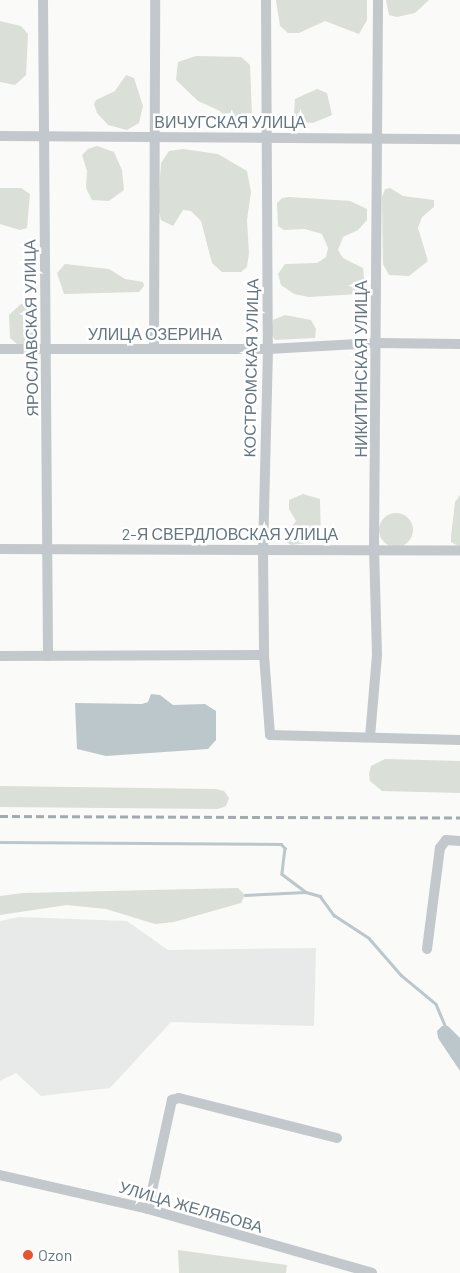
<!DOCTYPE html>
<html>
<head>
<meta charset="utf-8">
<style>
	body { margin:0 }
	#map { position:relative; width:460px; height:1273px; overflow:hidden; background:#fafaf8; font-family:Barlow,sans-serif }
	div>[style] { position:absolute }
	.built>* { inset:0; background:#e8e9e9 }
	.green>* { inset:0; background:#dadfd7 }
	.round { border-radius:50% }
	.water>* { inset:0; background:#bbc7cb }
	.stream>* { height:2.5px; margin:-1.25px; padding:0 1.25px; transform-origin:1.25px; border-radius:1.25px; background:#bbc7cb }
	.minor>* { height:10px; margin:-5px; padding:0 5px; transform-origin:5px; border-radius:5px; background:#c3c8cc }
	.rail>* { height:2.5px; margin-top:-1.25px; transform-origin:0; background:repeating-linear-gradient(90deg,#a2aab0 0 8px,transparent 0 12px) }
	.dots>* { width:14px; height:14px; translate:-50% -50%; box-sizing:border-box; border:2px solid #fff; border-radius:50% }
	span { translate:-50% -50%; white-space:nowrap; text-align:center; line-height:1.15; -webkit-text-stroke:5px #fff; paint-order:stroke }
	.street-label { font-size:16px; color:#657683 }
	.poi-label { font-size:16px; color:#657683 }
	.left { translate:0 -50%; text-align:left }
</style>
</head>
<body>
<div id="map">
	<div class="built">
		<i style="clip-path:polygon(19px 917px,127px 921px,168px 950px,316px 948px,314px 1026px,171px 1022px,110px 1088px,41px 1096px,16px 1073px,0 1081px,0 921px)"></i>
	</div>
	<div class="green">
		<i style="clip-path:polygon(276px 0,367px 0,367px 20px,359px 34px,325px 21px,299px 33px,288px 33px,280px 26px)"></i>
		<i style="clip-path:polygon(386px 0,429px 0,415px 13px,397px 17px,389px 15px)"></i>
		<i style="clip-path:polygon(0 21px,21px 26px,28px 34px,26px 75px,15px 85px,0 82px)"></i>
		<i style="clip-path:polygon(196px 56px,241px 57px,250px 65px,252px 116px,245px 128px,235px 129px,220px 111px,198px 101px,176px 80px,178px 62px)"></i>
		<i style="clip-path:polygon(126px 75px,134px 78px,143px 106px,139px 123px,127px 130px,108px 125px,97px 113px,94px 104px,96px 100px,115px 91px)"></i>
		<i style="clip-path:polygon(317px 89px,327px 93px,332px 115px,313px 123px,301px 122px,294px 114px,295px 99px)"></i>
		<i style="clip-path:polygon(97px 146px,114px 152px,122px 170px,124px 190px,109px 201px,92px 200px,86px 188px,87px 171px,82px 155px,88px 149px)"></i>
		<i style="clip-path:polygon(183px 149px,218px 154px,247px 171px,251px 192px,247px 220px,249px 253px,247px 267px,241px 272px,222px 272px,212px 263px,201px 221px,191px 211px,183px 210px,173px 226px,161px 220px,158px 208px,161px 163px,169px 151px)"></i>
		<i style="clip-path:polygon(0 188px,21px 188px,30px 194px,27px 228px,20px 230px,0 224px)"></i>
		<i style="clip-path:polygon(390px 188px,403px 196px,434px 200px,434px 207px,422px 217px,418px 228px,428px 261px,409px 276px,389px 275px,383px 264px,382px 197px,385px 189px)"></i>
		<i style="clip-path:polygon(289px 197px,350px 201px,367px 209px,367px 220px,358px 230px,343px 237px,338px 250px,343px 258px,363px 268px,365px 287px,358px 294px,309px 297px,294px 294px,281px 285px,278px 274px,285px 264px,317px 263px,326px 257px,328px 248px,322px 234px,305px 229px,284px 230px,278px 226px,277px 203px,282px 198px)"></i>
		<i style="clip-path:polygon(65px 264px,109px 269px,125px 279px,143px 282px,144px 286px,139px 292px,64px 294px,57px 273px)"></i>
		<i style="clip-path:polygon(21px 304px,32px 305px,34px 310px,38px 335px,34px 343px,18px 345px,10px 338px,9px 315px)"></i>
		<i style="clip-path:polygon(285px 315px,311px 320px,316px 329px,315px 338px,275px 340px,271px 333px,273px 320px)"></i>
		<i style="clip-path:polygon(303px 494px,320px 499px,321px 541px,291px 545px,282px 539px,296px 521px,289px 509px,289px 500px)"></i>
		<i style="clip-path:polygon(460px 495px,460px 547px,451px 542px,451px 537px,455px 502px)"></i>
		<i class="round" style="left:379px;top:513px;width:34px;height:34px"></i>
		<i style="clip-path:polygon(385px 759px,460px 761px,460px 793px,382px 791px,370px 781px,369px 774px,371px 766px)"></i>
		<i style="clip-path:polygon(0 786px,216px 789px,224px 791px,229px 798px,226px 806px,218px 809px,0 807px)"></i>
		<i style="clip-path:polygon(238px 888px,245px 895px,241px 903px,174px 922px,155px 924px,106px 909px,67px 905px,0 915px,0 896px,23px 893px)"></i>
		<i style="clip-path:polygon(178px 1250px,287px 1265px,286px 1273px,179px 1273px)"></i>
	</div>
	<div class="water">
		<i style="clip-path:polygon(151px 694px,160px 695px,173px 705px,205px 704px,216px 711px,216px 740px,208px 749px,106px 756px,77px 749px,75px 703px,142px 704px,148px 702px)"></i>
		<i style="clip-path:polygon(442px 1026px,448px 1026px,460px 1038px,460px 1071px,438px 1038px,437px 1031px)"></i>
	</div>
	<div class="stream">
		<i style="left:0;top:842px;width:281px;rotate:0.4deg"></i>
		<i style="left:281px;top:844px;width:6px;rotate:45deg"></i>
		<i style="left:285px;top:848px;width:26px;rotate:97deg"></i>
		<i style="left:282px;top:874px;width:30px;rotate:37deg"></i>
		<i style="left:306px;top:892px;width:15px;rotate:16deg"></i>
		<i style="left:320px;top:896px;width:24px;rotate:54deg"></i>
		<i style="left:334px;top:915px;width:42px;rotate:33.3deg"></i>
		<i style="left:369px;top:938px;width:49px;rotate:49.1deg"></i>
		<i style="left:401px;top:975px;width:45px;rotate:39.6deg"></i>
		<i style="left:436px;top:1004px;width:26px;rotate:67deg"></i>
		<i style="left:245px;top:895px;width:60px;rotate:-2.9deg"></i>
	</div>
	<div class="minor">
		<i style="left:43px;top:0;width:656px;rotate:89.56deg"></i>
		<i style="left:266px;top:0;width:349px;rotate:89.7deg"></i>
		<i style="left:268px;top:349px;width:202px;rotate:91.4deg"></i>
		<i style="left:263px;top:551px;width:104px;rotate:89.4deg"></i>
		<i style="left:264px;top:655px;width:80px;rotate:85.7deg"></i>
		<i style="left:270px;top:735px;width:190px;rotate:1.5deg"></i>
		<i style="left:0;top:136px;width:460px;rotate:0.4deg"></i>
		<i style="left:0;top:349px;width:268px"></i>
		<i style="left:268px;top:349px;width:108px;rotate:-3.2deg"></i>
		<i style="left:376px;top:343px;width:84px;rotate:0.7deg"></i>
		<i style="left:154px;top:349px;width:349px;rotate:-89.8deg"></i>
		<i style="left:0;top:549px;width:460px;rotate:0.2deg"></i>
		<i style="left:0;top:656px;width:264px;rotate:-0.2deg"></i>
		<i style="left:370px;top:737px;width:82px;rotate:-85.1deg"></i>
		<i style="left:377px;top:655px;width:106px;rotate:-91.6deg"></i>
		<i style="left:374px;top:549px;width:549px;rotate:-89.58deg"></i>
		<i style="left:427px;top:949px;width:102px;rotate:-82.7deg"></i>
		<i style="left:440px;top:848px;width:10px;rotate:-53deg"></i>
		<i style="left:446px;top:840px;width:14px;rotate:4deg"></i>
		<i style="left:0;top:1175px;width:152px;rotate:12.9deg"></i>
		<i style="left:148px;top:1209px;width:233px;rotate:15.9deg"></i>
		<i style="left:148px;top:1209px;width:112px;rotate:-77.6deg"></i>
		<i style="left:172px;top:1100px;width:7px;rotate:-16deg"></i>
		<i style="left:179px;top:1098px;width:163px;rotate:14.2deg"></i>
	</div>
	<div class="rail">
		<i style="left:0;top:816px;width:460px;rotate:0.2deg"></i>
	</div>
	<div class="dots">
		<i style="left:28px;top:1255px;background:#e4572e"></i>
	</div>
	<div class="street-label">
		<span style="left:230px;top:122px">ВИЧУГСКАЯ УЛИЦА</span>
		<span style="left:31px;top:328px;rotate:-91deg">ЯРОСЛАВСКАЯ УЛИЦА</span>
		<span style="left:155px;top:334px">УЛИЦА ОЗЕРИНА</span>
		<span style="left:251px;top:368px;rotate:-89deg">КОСТРОМСКАЯ УЛИЦА</span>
		<span style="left:361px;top:369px;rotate:-90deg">НИКИТИНСКАЯ УЛИЦА</span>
		<span style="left:230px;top:534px">2-Я СВЕРДЛОВСКАЯ УЛИЦА</span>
		<span style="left:191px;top:1207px;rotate:16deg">УЛИЦА ЖЕЛЯБОВА</span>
	</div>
	<div class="poi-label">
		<span class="left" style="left:38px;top:1255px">Ozon</span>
	</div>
</div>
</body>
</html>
